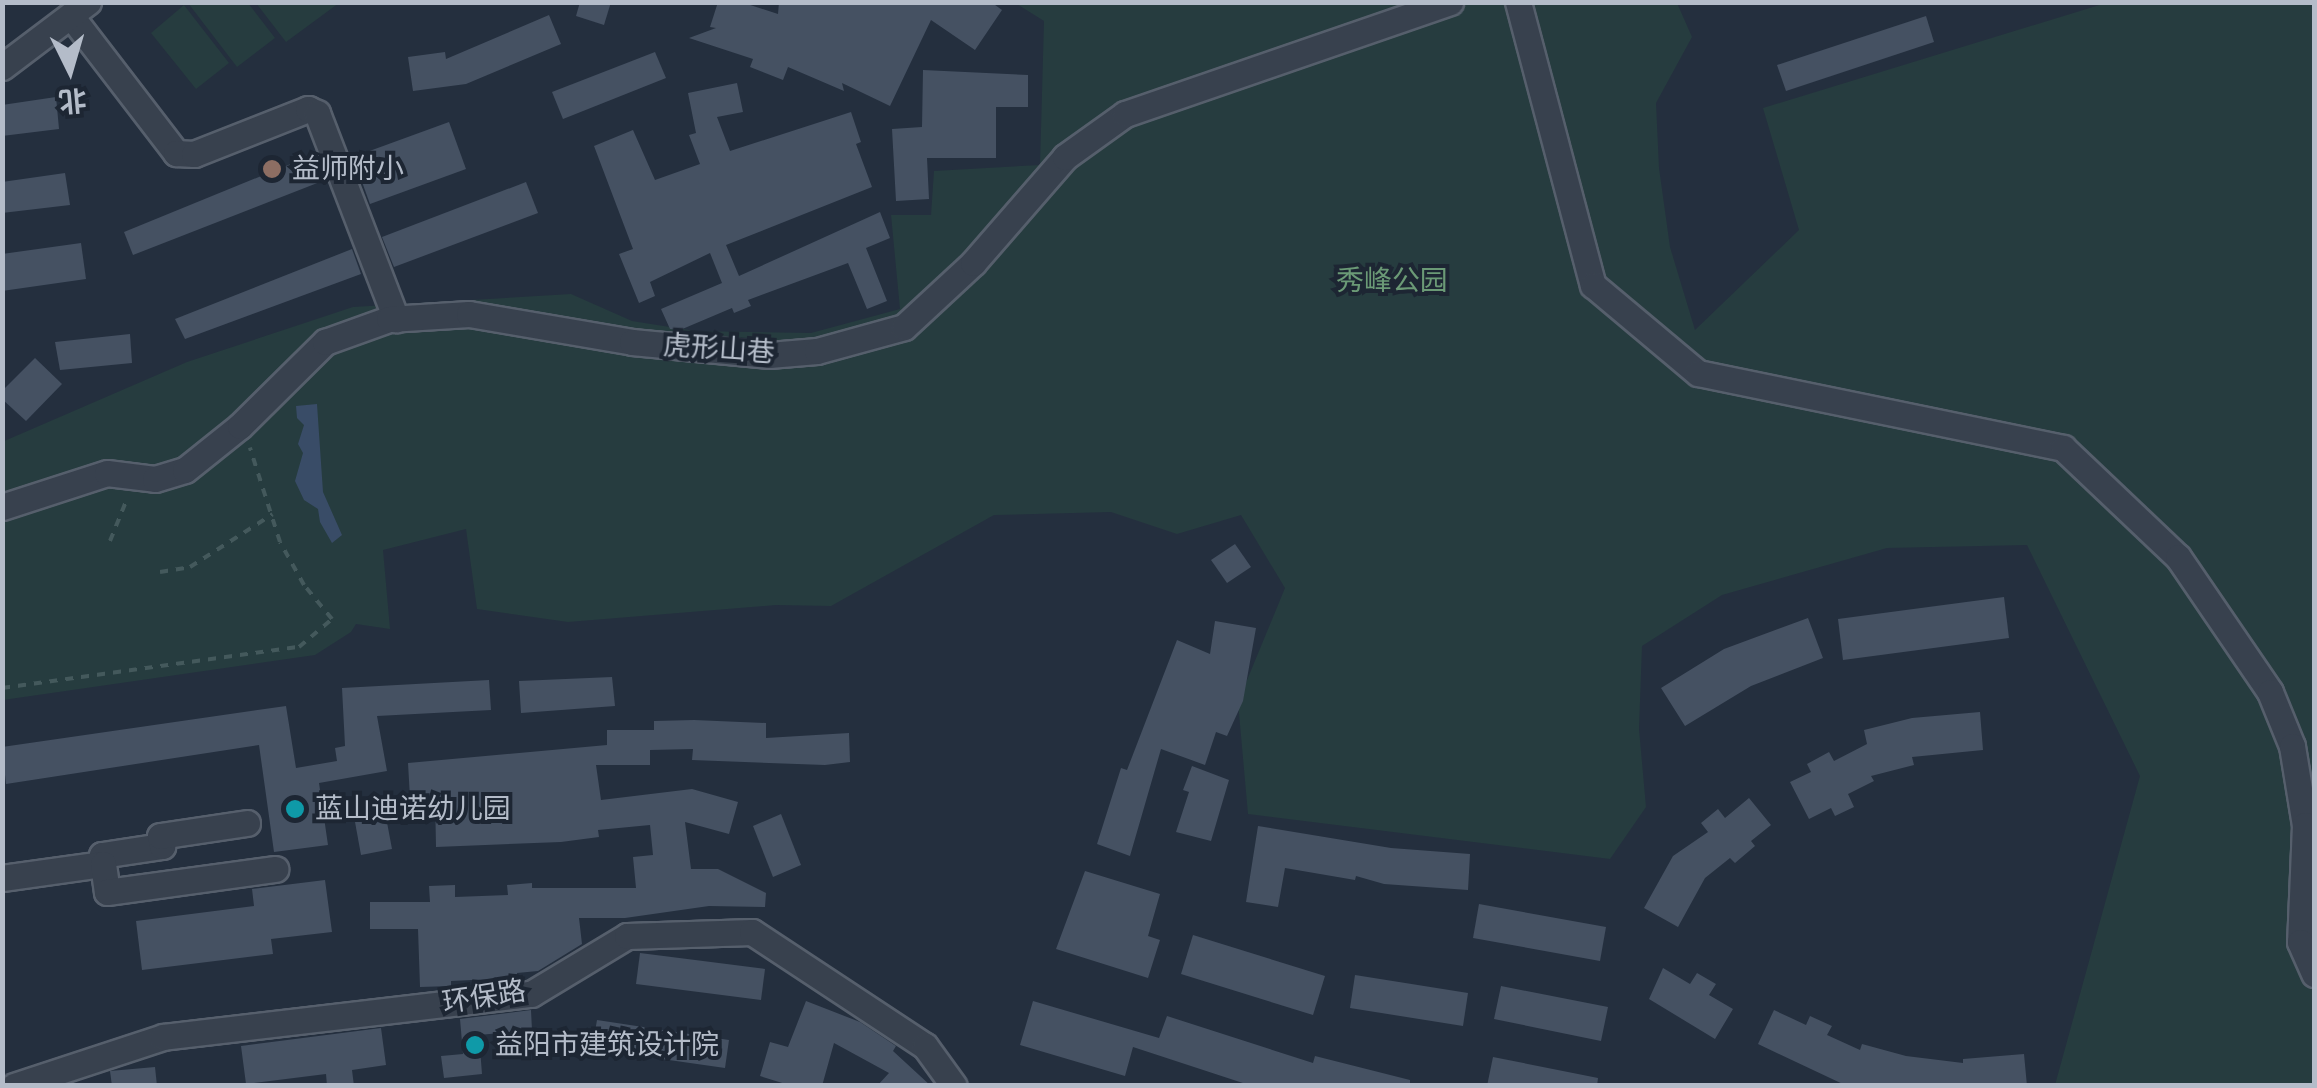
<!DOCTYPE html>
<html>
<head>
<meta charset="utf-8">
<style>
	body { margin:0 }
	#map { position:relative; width:2317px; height:1088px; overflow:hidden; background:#242f3e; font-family:Arial,"Noto Sans SC",sans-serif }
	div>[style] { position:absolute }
	.green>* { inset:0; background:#263c3f }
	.water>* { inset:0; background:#394c67 }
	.building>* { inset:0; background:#455162 }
	.path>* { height:4px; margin-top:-2px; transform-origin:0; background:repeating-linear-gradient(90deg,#44595c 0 8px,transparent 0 16px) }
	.roads { filter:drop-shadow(2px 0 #565f6c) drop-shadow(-2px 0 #565f6c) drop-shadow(0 2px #565f6c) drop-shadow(0 -2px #565f6c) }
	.minor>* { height:25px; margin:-12.5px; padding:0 12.5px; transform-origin:12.5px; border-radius:12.5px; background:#38414e }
	.dots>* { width:28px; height:28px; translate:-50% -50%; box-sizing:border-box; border:5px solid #1d2633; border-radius:50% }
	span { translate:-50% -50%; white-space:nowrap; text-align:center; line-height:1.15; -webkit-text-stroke:8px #1d2633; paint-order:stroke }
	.poi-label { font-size:28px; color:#b4bcc9 }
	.left { translate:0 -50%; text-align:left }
	.park-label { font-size:28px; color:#6b9a76 }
	.street-label { font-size:28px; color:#b4bcc9 }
	.frame { position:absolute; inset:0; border:5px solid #b4bcc9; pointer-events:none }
	.north { position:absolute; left:20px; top:20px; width:100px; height:100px; -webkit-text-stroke:8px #1d2633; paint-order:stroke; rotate:175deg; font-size:28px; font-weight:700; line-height:40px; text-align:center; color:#b4bcc9 }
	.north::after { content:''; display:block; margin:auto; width:35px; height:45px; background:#b4bcc9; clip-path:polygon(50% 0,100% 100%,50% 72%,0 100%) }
</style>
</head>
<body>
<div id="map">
	<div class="green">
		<i style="clip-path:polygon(188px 3px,248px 3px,275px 38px,237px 67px)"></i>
		<i style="clip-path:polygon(256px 3px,339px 3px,286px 42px)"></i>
		<i style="clip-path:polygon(1015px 3px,1677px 3px,1692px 37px,1656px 103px,1659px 168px,1670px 247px,1695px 330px,1799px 230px,1763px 108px,2106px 3px,2314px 3px,2314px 1085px,2055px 1085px,2140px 776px,2027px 545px,1887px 548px,1722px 595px,1642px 646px,1639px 729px,1646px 807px,1610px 859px,1248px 814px,1238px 702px,1285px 588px,1241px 515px,1177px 534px,1111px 512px,994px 515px,831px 606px,776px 605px,568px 622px,477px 609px,466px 529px,383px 550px,390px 629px,356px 624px,351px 632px,315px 655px,3px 700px,2px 442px,187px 362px,353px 307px,571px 294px,632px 321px,695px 331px,811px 333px,900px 309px,891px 215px,931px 215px,934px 171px,1040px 165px,1044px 21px)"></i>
		<i style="clip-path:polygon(184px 5px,229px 63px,196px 89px,151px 33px)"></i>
	</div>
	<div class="water">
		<i style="clip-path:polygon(317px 404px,323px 492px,342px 535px,332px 543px,320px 522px,318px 509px,304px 500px,295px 481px,303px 453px,298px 444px,304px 425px,297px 418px,296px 406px)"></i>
	</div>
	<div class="building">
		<i style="clip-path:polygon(580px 2px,611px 2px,604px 25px,576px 16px)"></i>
		<i style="clip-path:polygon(718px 2px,741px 2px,778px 14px,779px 2px,991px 2px,1002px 10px,975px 50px,931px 20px,890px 106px,842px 83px,844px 91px,788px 67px,783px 80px,750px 67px,753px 59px,689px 38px,716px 28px,710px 27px)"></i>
		<i style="clip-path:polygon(549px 15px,561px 44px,466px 84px,413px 91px,408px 57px,445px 52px,446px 59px)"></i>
		<i style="clip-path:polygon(1926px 16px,1934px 42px,1786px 91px,1777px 65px)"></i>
		<i style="clip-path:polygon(655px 52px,666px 78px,563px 119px,552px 92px)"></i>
		<i style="clip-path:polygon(923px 70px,1028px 75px,1028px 107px,996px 107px,996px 158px,927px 158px,929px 199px,896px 201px,892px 129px,922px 127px)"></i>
		<i style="clip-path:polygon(737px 83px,743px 112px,717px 117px,730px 151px,851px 112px,861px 142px,856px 144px,872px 187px,726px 245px,739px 276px,880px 212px,890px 238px,866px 248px,887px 301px,867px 309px,848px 263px,748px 300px,751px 306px,734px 313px,732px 308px,680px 330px,670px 329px,661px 309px,722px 283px,710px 253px,650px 282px,655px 296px,639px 303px,619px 254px,633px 249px,594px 146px,633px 130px,655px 180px,700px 164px,689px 135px,696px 133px,688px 93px)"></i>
		<i style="clip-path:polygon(56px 97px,59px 129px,2px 136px,2px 105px)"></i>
		<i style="clip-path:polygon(449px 122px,466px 169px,370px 204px,353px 157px)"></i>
		<i style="clip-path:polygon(315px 154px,325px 180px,133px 255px,124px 232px)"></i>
		<i style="clip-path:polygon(65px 173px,70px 205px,2px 213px,2px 182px)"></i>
		<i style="clip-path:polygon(526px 182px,538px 213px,394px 267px,382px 237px)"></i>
		<i style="clip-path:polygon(81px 243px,86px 279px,2px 291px,2px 254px)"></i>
		<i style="clip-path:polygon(352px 249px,361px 274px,185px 339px,175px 319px)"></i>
		<i style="clip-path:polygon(130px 334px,132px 363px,60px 370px,55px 342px)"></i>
		<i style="clip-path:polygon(35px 358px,62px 384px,26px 421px,2px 399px,2px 391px)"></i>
		<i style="clip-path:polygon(1235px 544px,1251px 567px,1227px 583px,1211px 560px)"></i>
		<i style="clip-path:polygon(2004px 597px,2009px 638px,1843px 660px,1838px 619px)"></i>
		<i style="clip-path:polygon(1808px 618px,1823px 658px,1751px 686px,1685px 726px,1661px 688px,1724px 649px)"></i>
		<i style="clip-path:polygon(1215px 621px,1256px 628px,1243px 701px,1227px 736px,1216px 732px,1205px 765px,1161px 749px,1130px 856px,1097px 844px,1121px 768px,1127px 770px,1177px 640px,1210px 654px)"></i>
		<i style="clip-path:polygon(612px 677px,615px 706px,521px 713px,519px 681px)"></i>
		<i style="clip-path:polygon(489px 680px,491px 710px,377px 716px,387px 771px,319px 783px,328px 845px,274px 852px,259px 745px,6px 784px,2px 747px,286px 706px,296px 768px,337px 761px,335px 748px,345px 746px,342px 688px)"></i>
		<i style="clip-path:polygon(1980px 712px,1983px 750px,1912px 757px,1914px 765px,1871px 776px,1874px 781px,1848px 794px,1854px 807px,1835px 816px,1831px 808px,1809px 819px,1790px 782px,1811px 772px,1807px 764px,1829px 752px,1834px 761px,1867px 744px,1864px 730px,1912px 718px)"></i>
		<i style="clip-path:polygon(694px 720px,766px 723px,766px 738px,849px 733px,850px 762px,825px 765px,692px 760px,693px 749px,650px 750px,650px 765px,596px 765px,601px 800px,692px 789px,738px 802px,729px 834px,685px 822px,691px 869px,718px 869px,766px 893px,765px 907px,709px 906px,625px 918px,579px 918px,582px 944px,538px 971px,517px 973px,517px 978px,451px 981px,451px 986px,420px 987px,418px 929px,370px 929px,370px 902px,430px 902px,429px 886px,455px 885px,455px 897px,508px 895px,507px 885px,532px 883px,532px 888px,636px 888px,633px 857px,653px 855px,650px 825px,598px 830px,599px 837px,561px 842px,436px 847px,435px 796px,410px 798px,408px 763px,607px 745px,607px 730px,654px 730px,654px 721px)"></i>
		<i style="clip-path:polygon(1192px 766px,1229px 780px,1211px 841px,1176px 832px,1189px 792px,1183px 790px)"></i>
		<i style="clip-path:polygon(1749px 798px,1771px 825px,1751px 841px,1755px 846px,1735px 863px,1730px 858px,1705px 878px,1678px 927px,1644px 908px,1673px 856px,1708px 832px,1701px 823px,1718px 809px,1725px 818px)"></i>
		<i style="clip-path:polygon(781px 814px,801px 865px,773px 877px,753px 826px)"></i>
		<i style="clip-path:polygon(386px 817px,392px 849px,361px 855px,355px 822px)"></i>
		<i style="clip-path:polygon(1258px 826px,1391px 848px,1470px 854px,1468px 890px,1384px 884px,1356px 876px,1355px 880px,1285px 868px,1278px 907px,1246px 902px)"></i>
		<i style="clip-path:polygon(1085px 871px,1160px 894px,1148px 936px,1160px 940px,1148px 978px,1056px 949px)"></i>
		<i style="clip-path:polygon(325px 880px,332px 932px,271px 939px,273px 954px,142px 970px,136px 921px,254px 906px,252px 889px)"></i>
		<i style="clip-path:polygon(1479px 904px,1606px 927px,1600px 961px,1473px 938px)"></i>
		<i style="clip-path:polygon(1193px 935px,1325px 976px,1313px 1015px,1181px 974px)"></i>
		<i style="clip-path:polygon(640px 953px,765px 969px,761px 1000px,636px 984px)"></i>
		<i style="clip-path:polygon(1663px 968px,1690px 984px,1697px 973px,1716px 984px,1709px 995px,1733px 1009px,1715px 1039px,1649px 999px)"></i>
		<i style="clip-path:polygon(1355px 975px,1468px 993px,1463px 1026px,1350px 1008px)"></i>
		<i style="clip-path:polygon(1501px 986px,1608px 1007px,1601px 1041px,1494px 1019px)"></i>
		<i style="clip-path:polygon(806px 1001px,860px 1022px,896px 1046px,893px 1051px,931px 1086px,877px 1086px,889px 1073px,834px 1043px,822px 1086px,792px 1086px,760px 1076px,770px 1042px,788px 1047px)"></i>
		<i style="clip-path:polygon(1033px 1001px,1159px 1038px,1167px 1016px,1313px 1063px,1315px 1056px,1410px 1080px,1410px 1086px,1252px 1086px,1133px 1047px,1125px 1076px,1020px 1045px)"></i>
		<i style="clip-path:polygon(531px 1010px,532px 1030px,479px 1035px,482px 1074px,444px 1078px,441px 1056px,463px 1054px,460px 1019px)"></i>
		<i style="clip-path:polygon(1774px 1010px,1806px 1025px,1810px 1016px,1832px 1026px,1827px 1035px,1860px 1050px,1862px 1044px,1906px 1056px,1963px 1063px,1963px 1059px,2024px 1054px,2027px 1086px,1847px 1086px,1758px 1044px)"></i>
		<i style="clip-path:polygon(597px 1020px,729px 1040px,725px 1068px,592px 1049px)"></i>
		<i style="clip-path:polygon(381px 1028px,386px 1065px,352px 1070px,354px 1086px,327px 1086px,326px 1074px,246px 1084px,241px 1046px)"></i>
		<i style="clip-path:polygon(1493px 1057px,1598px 1078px,1597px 1086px,1487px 1086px)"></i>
		<i style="clip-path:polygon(155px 1067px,157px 1086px,112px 1086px,110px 1071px)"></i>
	</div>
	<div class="path">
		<i style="left:110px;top:541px;width:45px;rotate:-68deg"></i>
		<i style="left:160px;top:572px;width:30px;rotate:-9deg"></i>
		<i style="left:190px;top:567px;width:98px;rotate:-32.6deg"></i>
		<i style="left:2px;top:688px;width:300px;rotate:-7.9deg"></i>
		<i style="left:299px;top:647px;width:43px;rotate:-40.3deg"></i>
		<i style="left:332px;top:619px;width:44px;rotate:-129.5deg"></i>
		<i style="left:304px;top:585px;width:49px;rotate:-119.2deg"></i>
		<i style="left:280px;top:542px;width:99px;rotate:-107.7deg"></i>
	</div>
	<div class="roads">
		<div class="minor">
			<i style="left:1518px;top:2px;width:293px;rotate:75.2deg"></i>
			<i style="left:1593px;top:285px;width:137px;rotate:40deg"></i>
			<i style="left:1698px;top:373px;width:373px;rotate:11.6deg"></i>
			<i style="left:2063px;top:448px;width:158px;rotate:43.5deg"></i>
			<i style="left:2178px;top:557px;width:163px;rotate:55.7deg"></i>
			<i style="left:2270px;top:692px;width:58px;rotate:67.8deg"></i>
			<i style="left:2292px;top:746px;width:80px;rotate:80.7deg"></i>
			<i style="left:2305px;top:825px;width:117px;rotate:92.4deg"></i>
			<i style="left:2300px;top:942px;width:35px;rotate:66deg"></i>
			<i style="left:71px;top:16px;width:173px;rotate:52.5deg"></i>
			<i style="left:176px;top:153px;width:18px;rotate:3deg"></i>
			<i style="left:194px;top:154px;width:123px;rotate:-21.5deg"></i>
			<i style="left:308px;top:109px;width:10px;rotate:24deg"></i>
			<i style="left:317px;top:113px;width:221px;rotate:69deg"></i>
			<i style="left:2px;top:67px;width:108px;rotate:-37.1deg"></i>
			<i style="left:2px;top:507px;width:110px;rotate:-17.9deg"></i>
			<i style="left:107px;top:473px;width:48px;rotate:7.1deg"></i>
			<i style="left:155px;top:479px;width:31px;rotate:-17deg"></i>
			<i style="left:185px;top:470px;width:70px;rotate:-38.7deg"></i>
			<i style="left:240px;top:426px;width:120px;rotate:-44.7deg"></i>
			<i style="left:325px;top:342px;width:68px;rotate:-19.8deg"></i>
			<i style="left:389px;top:319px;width:80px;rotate:-3.6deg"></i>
			<i style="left:469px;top:314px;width:165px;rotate:9.7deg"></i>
			<i style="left:632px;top:342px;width:138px;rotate:5.4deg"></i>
			<i style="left:769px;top:355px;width:48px;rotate:-4.8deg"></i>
			<i style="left:817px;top:351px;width:90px;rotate:-15.4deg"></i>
			<i style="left:904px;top:327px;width:94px;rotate:-42.8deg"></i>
			<i style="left:973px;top:263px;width:140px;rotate:-49deg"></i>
			<i style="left:1065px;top:157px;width:74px;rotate:-35.6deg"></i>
			<i style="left:1125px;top:114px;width:344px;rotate:-19deg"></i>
			<i style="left:103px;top:864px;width:9px;rotate:-96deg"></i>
			<i style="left:102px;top:855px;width:61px;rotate:-8.5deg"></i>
			<i style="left:162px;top:846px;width:10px;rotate:-101deg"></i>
			<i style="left:160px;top:836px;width:88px;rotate:-8.5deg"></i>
			<i style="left:2px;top:878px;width:102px;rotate:-7.9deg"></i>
			<i style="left:103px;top:864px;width:28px;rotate:82deg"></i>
			<i style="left:107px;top:892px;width:170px;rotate:-7.8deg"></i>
			<i style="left:14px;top:1086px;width:157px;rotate:-18.2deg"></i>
			<i style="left:163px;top:1037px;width:371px;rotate:-6.7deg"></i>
			<i style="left:531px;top:994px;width:112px;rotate:-31.1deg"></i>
			<i style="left:627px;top:936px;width:125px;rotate:-1.8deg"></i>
			<i style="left:752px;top:932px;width:207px;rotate:33.4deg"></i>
			<i style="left:925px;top:1046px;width:49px;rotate:54.1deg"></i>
		</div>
	</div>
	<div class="dots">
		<i style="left:272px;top:169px;background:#8d6e63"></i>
		<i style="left:295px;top:809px;background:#0f9aa8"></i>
		<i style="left:475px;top:1045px;background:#0f9aa8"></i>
	</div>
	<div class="poi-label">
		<span class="left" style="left:292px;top:169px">益师附小</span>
		<span class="left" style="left:315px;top:809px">蓝山迪诺幼儿园</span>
		<span class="left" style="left:495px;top:1045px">益阳市建筑设计院</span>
	</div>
	<div class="park-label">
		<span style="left:1392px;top:281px">秀峰公园</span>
	</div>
	<div class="street-label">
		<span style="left:719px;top:349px;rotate:4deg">虎形山巷</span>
		<span style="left:484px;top:997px;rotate:-9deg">环保路</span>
	</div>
	<div class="frame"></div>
	<div class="north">北</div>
</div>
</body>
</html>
